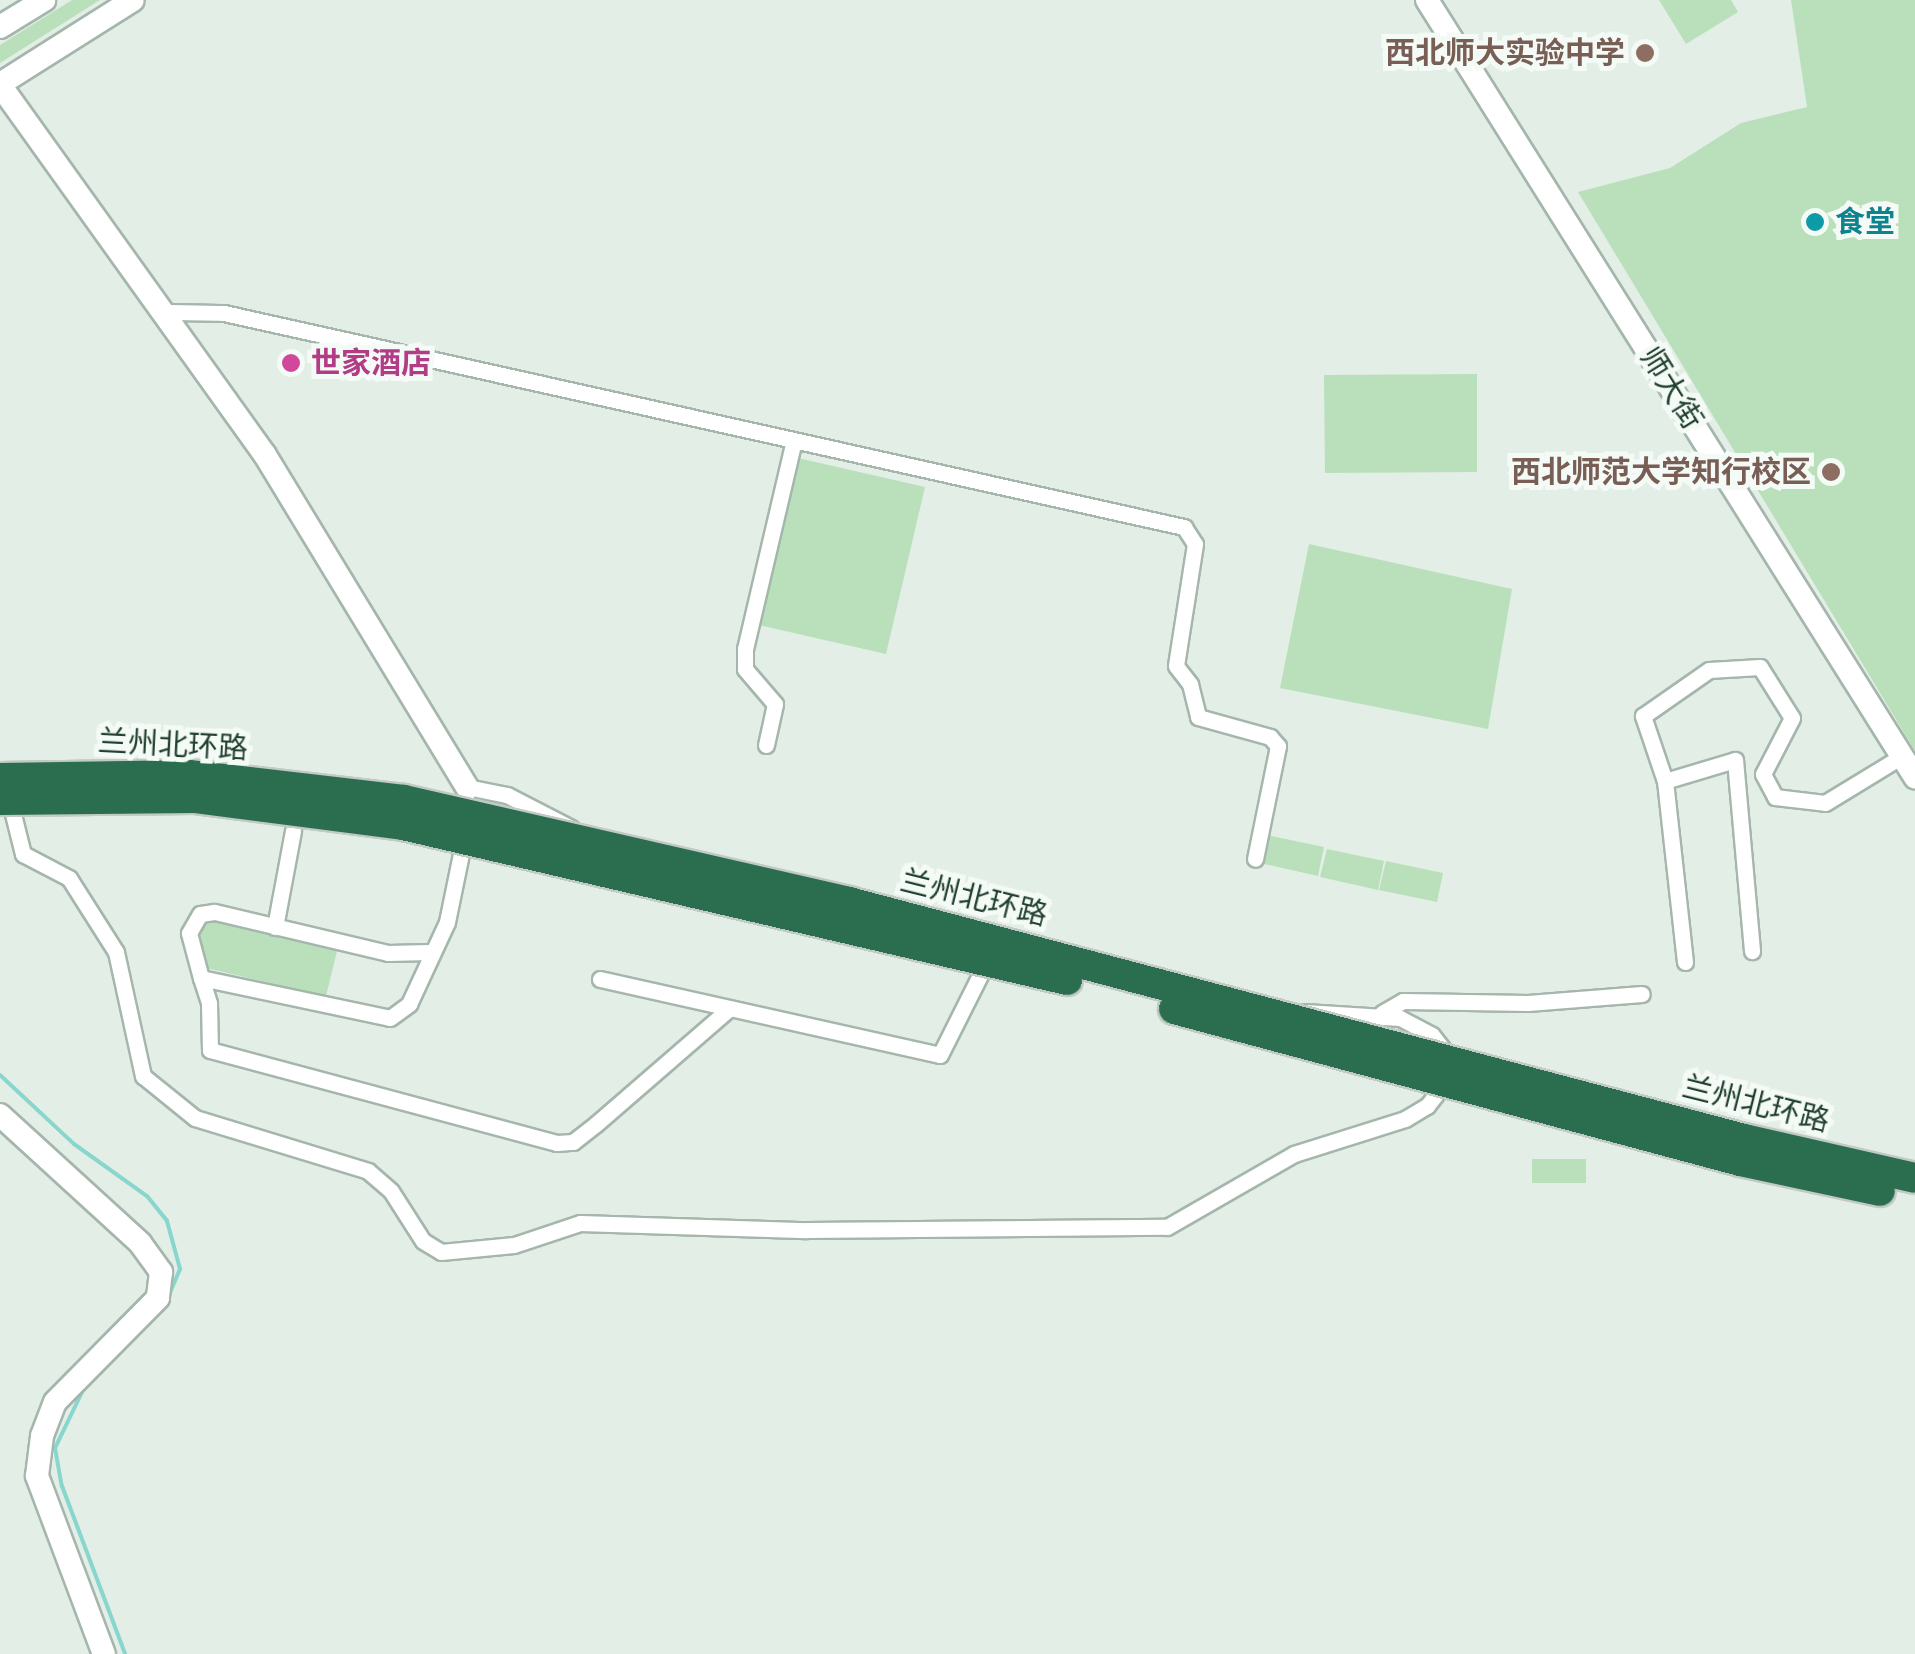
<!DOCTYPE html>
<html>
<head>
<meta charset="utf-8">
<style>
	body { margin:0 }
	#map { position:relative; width:1915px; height:1654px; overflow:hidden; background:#e3eee6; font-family:Montserrat,"Noto Sans SC",sans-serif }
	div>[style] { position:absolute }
	.green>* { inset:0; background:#bae0bb }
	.stream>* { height:4px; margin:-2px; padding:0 2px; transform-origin:2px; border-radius:2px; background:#88d6cd }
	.roads { filter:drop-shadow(2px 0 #a5b6ac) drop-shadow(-2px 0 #a5b6ac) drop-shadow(0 2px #a5b6ac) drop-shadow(0 -2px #a5b6ac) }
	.street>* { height:15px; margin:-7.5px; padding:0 7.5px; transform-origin:7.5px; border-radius:7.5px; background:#fff }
	.secondary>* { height:22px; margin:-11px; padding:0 11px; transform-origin:11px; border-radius:11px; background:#fff }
	.bridges { filter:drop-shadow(2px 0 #c1cac5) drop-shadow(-2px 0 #c1cac5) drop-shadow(0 2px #c1cac5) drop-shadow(0 -2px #c1cac5) }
	.highway-bridge>* { height:30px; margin:-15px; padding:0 15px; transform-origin:15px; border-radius:15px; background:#2b6e4f }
	.dots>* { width:28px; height:28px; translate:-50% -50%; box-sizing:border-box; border:5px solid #f4faf5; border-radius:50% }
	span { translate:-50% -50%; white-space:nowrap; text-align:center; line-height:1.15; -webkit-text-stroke:10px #f4faf5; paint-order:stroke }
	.education-label { font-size:30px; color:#785e54; font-weight:700 }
	.right { translate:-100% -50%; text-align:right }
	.culture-label { font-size:30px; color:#0d838f; font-weight:700 }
	.left { translate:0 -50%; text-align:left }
	.hotel-label { font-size:30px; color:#b23c85; font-weight:700 }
	.street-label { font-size:30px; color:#214030 }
</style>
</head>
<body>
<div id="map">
	<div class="green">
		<i style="clip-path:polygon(72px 0,100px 0,0 63px,0 45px)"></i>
		<i style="clip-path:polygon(1659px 0,1731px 0,1738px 12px,1686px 44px)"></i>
		<i style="clip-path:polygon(1791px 0,1915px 0,1915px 751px,1578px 192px,1670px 168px,1741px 123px,1807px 107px)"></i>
		<i style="clip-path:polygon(1477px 374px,1477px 472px,1325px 473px,1324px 375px)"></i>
		<i style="clip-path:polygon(798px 458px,925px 487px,886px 654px,759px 625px)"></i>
		<i style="clip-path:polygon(1309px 544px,1512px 589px,1488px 729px,1280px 688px)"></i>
		<i style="clip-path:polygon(1267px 835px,1324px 847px,1318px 876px,1260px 863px)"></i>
		<i style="clip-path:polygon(1327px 849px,1384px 861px,1378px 890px,1320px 877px)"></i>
		<i style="clip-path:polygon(1386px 861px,1443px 873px,1437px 902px,1379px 890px)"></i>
		<i style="clip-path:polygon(206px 920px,337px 951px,326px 996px,206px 968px,195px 955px,195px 932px)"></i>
		<i style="clip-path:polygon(1532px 1159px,1586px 1159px,1586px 1183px,1532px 1183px)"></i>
	</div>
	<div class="stream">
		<i style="left:0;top:1075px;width:101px;rotate:43deg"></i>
		<i style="left:74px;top:1144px;width:90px;rotate:35.5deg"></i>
		<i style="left:147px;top:1196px;width:32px;rotate:51deg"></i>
		<i style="left:167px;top:1221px;width:50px;rotate:74.8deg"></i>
		<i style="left:180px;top:1269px;width:30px;rotate:113deg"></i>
		<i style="left:84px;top:1388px;width:67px;rotate:115.8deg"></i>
		<i style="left:55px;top:1448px;width:39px;rotate:80deg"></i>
		<i style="left:62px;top:1486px;width:179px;rotate:69.4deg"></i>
	</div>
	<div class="roads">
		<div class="street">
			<i style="left:167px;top:312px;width:57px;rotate:1deg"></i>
			<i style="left:224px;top:313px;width:984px;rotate:12.57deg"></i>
			<i style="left:1184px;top:527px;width:20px;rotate:57deg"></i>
			<i style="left:1195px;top:544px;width:123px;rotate:98.9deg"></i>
			<i style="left:1176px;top:666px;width:23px;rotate:52deg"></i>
			<i style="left:1190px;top:684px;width:34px;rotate:76deg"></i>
			<i style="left:1198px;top:717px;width:75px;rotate:15.5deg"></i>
			<i style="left:1270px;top:737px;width:12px;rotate:48deg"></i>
			<i style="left:1278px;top:746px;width:115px;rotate:101.5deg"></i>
			<i style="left:766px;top:745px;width:42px;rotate:-77.6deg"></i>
			<i style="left:775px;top:704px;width:46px;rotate:-130.6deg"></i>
			<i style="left:745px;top:669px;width:20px;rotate:-90deg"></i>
			<i style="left:745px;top:649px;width:210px;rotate:-76.8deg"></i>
			<i style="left:1665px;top:781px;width:73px;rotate:-16.7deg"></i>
			<i style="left:1735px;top:760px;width:192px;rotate:84.9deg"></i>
			<i style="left:466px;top:796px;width:9px;rotate:-84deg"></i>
			<i style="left:467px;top:787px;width:41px;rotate:11.3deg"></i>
			<i style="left:507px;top:795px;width:72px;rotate:27.3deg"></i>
			<i style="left:9px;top:798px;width:58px;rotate:76deg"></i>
			<i style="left:23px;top:854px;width:52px;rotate:27.6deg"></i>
			<i style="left:69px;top:878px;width:88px;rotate:57.6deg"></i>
			<i style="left:116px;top:952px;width:127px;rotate:77.7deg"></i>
			<i style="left:143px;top:1076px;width:67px;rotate:38.9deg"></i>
			<i style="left:195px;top:1118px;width:181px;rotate:17deg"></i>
			<i style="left:368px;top:1171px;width:30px;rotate:41deg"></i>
			<i style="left:391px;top:1191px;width:59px;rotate:57.4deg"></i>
			<i style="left:423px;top:1241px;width:21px;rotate:31deg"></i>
			<i style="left:441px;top:1252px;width:73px;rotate:-5.5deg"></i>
			<i style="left:514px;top:1245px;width:70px;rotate:-18.4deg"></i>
			<i style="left:580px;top:1223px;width:227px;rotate:1.8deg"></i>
			<i style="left:807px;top:1230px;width:360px;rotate:-0.5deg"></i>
			<i style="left:1167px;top:1227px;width:146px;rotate:-29.9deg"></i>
			<i style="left:1294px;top:1154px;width:116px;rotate:-17.5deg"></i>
			<i style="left:1405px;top:1119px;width:26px;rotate:-31deg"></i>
			<i style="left:1427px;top:1106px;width:33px;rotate:-52deg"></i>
			<i style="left:275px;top:927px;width:98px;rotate:-79.4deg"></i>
			<i style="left:429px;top:952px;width:41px;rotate:178.6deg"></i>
			<i style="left:388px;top:953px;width:179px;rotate:-166.7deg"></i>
			<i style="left:214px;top:912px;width:14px;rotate:172deg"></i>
			<i style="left:200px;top:914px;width:22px;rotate:120deg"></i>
			<i style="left:189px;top:933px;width:47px;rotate:75.1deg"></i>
			<i style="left:201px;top:978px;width:193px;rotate:11.9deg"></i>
			<i style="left:390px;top:1018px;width:24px;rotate:-36deg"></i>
			<i style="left:409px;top:1004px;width:90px;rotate:-65.1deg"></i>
			<i style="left:447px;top:922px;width:90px;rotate:-78.4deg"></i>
			<i style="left:1685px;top:962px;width:182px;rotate:-96.3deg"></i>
			<i style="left:1665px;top:781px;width:69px;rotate:-108.7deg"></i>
			<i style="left:1643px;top:716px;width:80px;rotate:-34.9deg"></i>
			<i style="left:1709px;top:670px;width:51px;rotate:-3.4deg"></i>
			<i style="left:1760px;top:667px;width:60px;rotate:57.9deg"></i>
			<i style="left:1792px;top:718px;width:63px;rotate:117.4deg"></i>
			<i style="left:1763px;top:774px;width:26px;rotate:62deg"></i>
			<i style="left:1775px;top:797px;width:50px;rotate:6.8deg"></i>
			<i style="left:1825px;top:803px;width:90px;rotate:-31.4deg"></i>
			<i style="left:201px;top:978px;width:26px;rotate:72deg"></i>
			<i style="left:209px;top:1003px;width:47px;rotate:88.8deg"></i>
			<i style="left:210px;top:1050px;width:359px;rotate:15deg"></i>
			<i style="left:557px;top:1143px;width:16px;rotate:-4deg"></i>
			<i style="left:573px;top:1142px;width:29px;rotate:-38deg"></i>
			<i style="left:596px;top:1124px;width:177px;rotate:-40.9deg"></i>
			<i style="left:600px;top:979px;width:348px;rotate:12.6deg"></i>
			<i style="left:940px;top:1055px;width:107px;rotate:-63.4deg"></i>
			<i style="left:1305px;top:1012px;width:95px;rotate:3.6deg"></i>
			<i style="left:1400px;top:1018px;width:36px;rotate:28deg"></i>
			<i style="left:1432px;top:1035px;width:29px;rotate:52deg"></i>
			<i style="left:1382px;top:1013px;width:24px;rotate:-30deg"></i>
			<i style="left:1403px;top:1001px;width:125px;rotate:0.9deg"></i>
			<i style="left:1528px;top:1003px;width:114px;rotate:-4.5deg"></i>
		</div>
		<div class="secondary">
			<i style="left:1427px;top:0;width:918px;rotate:57.87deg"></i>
			<i style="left:0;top:27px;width:52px;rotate:-31.5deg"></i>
			<i style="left:0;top:84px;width:157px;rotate:-32.3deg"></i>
			<i style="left:0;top:85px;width:455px;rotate:54.4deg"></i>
			<i style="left:265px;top:455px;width:389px;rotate:58.7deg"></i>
			<i style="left:0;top:1115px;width:190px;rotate:42.4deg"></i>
			<i style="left:140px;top:1243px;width:36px;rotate:54deg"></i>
			<i style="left:161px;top:1272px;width:26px;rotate:97deg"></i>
			<i style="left:158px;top:1298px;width:146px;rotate:134.7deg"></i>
			<i style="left:55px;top:1402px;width:36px;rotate:111deg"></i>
			<i style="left:42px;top:1436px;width:40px;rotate:97.1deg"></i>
			<i style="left:37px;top:1476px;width:190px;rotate:69.4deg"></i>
		</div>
	</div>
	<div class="bridges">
		<div class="highway-bridge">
			<i style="left:0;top:778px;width:189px;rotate:-0.9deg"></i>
			<i style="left:189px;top:775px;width:216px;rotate:6.6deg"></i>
			<i style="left:404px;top:800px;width:457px;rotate:12.9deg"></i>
			<i style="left:849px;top:902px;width:926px;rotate:14.83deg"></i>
			<i style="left:1744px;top:1139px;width:175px;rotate:12.8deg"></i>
			<i style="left:0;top:800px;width:195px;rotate:-0.6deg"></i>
			<i style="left:195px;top:798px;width:210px;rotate:7.4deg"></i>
			<i style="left:403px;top:825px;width:682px;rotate:13.14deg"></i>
			<i style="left:1174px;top:1009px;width:586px;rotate:15.03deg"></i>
			<i style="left:1740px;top:1161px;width:143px;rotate:12.1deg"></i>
		</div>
	</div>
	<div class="dots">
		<i style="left:1645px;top:53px;background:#8d6e63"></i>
		<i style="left:1815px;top:222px;background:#0f9aa8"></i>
		<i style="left:291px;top:363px;background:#d1479c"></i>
		<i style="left:1831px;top:472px;background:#8d6e63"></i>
	</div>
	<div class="education-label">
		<span class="right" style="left:1625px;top:53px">西北师大实验中学</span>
		<span class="right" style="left:1811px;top:472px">西北师范大学知行校区</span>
	</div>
	<div class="culture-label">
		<span class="left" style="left:1835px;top:222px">食堂</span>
	</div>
	<div class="hotel-label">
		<span class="left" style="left:311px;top:363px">世家酒店</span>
	</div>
	<div class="street-label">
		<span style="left:1671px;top:388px;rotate:58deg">师大街</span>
		<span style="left:173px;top:745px;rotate:3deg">兰州北环路</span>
		<span style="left:974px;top:898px;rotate:14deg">兰州北环路</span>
		<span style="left:1756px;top:1104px;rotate:14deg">兰州北环路</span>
	</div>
</div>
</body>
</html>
